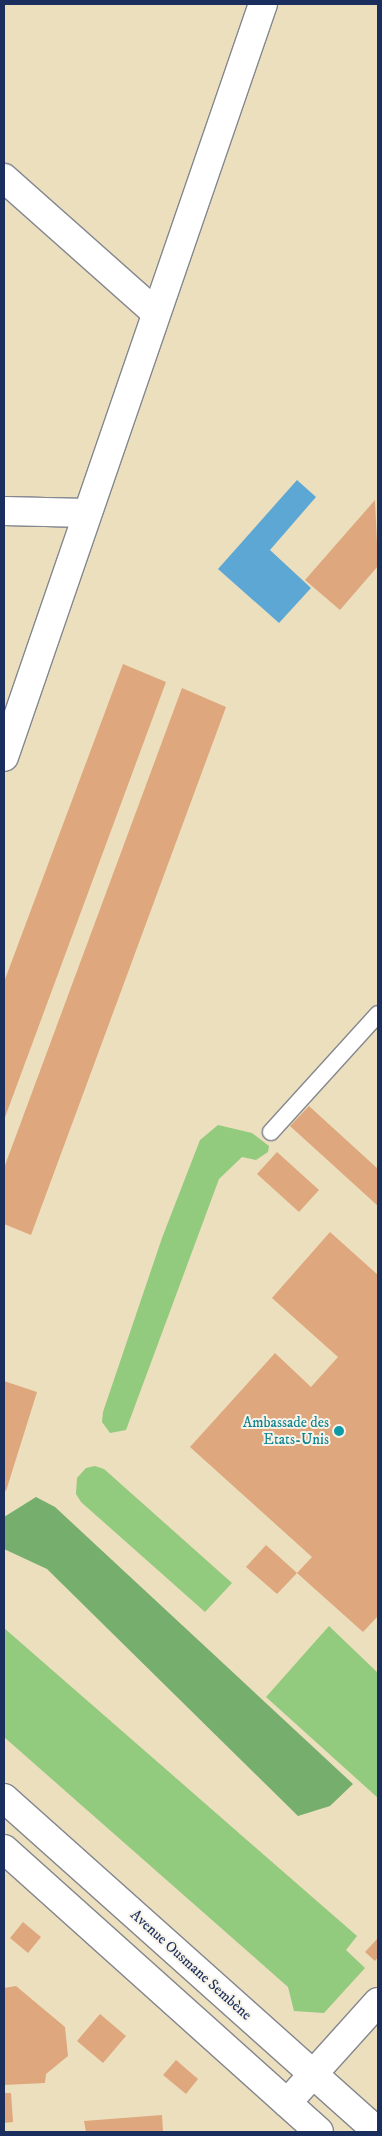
<!DOCTYPE html>
<html>
<head>
<meta charset="utf-8">
<style>
	body { margin:0 }
	#map { position:relative; width:382px; height:2136px; overflow:hidden; background:#ecdfbe; font-family:"IM FELL DW Pica",serif }
	div>[style] { position:absolute }
	.green>* { inset:0; background:#92ca7e }
	.forest>* { inset:0; background:#75ae6d }
	.water>* { inset:0; background:#5da7d5 }
	.building>* { inset:0; background:#dea77d }
	.roads { filter:drop-shadow(1px 0 #84878e) drop-shadow(-1px 0 #84878e) drop-shadow(0 1px #84878e) drop-shadow(0 -1px #84878e) }
	.lane>* { height:16px; margin:-8px; padding:0 8px; transform-origin:8px; border-radius:8px; background:#fff }
	.street>* { height:28px; margin:-14px; padding:0 14px; transform-origin:14px; border-radius:14px; background:#fff }
	.secondary>* { height:28px; margin:-14px; padding:0 14px; transform-origin:14px; border-radius:14px; background:#fff }
	.dots>* { width:14px; height:14px; translate:-50% -50%; box-sizing:border-box; border:2px solid #f7f3e8; border-radius:50% }
	span { translate:-50% -50%; white-space:nowrap; text-align:center; line-height:1.15; -webkit-text-stroke:4px #f7f3e8; paint-order:stroke }
	.culture-label { font-size:15px; color:#0d838f }
	.right { translate:-100% -50%; text-align:right }
	.street-label { font-size:15px; color:#1b2f5e }
	.frame { position:absolute; inset:0; border:5px solid #1b2f5e; pointer-events:none }
</style>
</head>
<body>
<div id="map">
	<div class="green">
		<i style="clip-path:polygon(218px 1125px,252px 1133px,269px 1146px,268px 1152px,256px 1160px,242px 1157px,219px 1179px,126px 1430px,110px 1433px,102px 1422px,103px 1412px,162px 1238px,200px 1140px)"></i>
		<i style="clip-path:polygon(95px 1466px,104px 1469px,232px 1583px,205px 1612px,81px 1502px,76px 1494px,77px 1478px,86px 1468px)"></i>
		<i style="clip-path:polygon(329px 1626px,378px 1673px,378px 1798px,266px 1697px)"></i>
		<i style="clip-path:polygon(4px 1628px,357px 1936px,346px 1950px,365px 1968px,324px 2013px,294px 2011px,288px 1987px,4px 1737px)"></i>
	</div>
	<div class="forest">
		<i style="clip-path:polygon(36px 1497px,55px 1507px,353px 1784px,330px 1806px,298px 1816px,47px 1569px,4px 1549px,4px 1517px)"></i>
	</div>
	<div class="water">
		<i style="clip-path:polygon(297px 480px,316px 497px,270px 550px,311px 588px,279px 623px,218px 569px)"></i>
	</div>
	<div class="building">
		<i style="clip-path:polygon(375px 500px,378px 566px,340px 610px,305px 580px)"></i>
		<i style="clip-path:polygon(123px 664px,166px 682px,4px 1120px,4px 982px)"></i>
		<i style="clip-path:polygon(182px 688px,226px 707px,31px 1235px,4px 1224px,4px 1168px)"></i>
		<i style="clip-path:polygon(309px 1106px,378px 1169px,378px 1206px,290px 1126px)"></i>
		<i style="clip-path:polygon(277px 1152px,319px 1190px,299px 1212px,257px 1174px)"></i>
		<i style="clip-path:polygon(330px 1232px,378px 1275px,378px 1616px,363px 1632px,297px 1573px,312px 1557px,190px 1447px,275px 1353px,311px 1387px,338px 1357px,272px 1298px)"></i>
		<i style="clip-path:polygon(4px 1381px,37px 1392px,6px 1491px,4px 1490px)"></i>
		<i style="clip-path:polygon(266px 1545px,297px 1573px,277px 1594px,246px 1567px)"></i>
		<i style="clip-path:polygon(23px 1922px,41px 1937px,28px 1953px,10px 1938px)"></i>
		<i style="clip-path:polygon(378px 1938px,378px 1957px,375px 1961px,365px 1952px)"></i>
		<i style="clip-path:polygon(16px 1986px,65px 2027px,68px 2056px,46px 2074px,45px 2083px,4px 2085px,4px 1988px)"></i>
		<i style="clip-path:polygon(100px 2014px,126px 2036px,103px 2063px,77px 2041px)"></i>
		<i style="clip-path:polygon(176px 2060px,198px 2079px,186px 2094px,163px 2075px)"></i>
		<i style="clip-path:polygon(4px 2093px,11px 2093px,13px 2122px,4px 2123px)"></i>
		<i style="clip-path:polygon(162px 2115px,163px 2132px,86px 2132px,84px 2121px)"></i>
	</div>
	<div class="roads">
		<div class="lane">
			<i style="left:271px;top:1132px;width:159px;rotate:-47.8deg"></i>
		</div>
		<div class="street">
			<i style="left:4px;top:178px;width:202px;rotate:41.6deg"></i>
			<i style="left:4px;top:511px;width:83px;rotate:1.4deg"></i>
			<i style="left:4px;top:757px;width:796px;rotate:-71.02deg"></i>
			<i style="left:287px;top:2103px;width:136px;rotate:-48deg"></i>
		</div>
		<div class="secondary">
			<i style="left:4px;top:1798px;width:501px;rotate:41.77deg"></i>
			<i style="left:4px;top:1849px;width:423px;rotate:41.9deg"></i>
		</div>
	</div>
	<div class="dots">
		<i style="left:339px;top:1431px;background:#0f9aa8"></i>
	</div>
	<div class="culture-label">
		<span class="right" style="left:329px;top:1431px">Ambassade des<br>Etats-Unis</span>
	</div>
	<div class="street-label">
		<span style="left:191px;top:1965px;rotate:42deg">Avenue Ousmane Sembène</span>
	</div>
	<div class="frame"></div>
</div>
</body>
</html>
